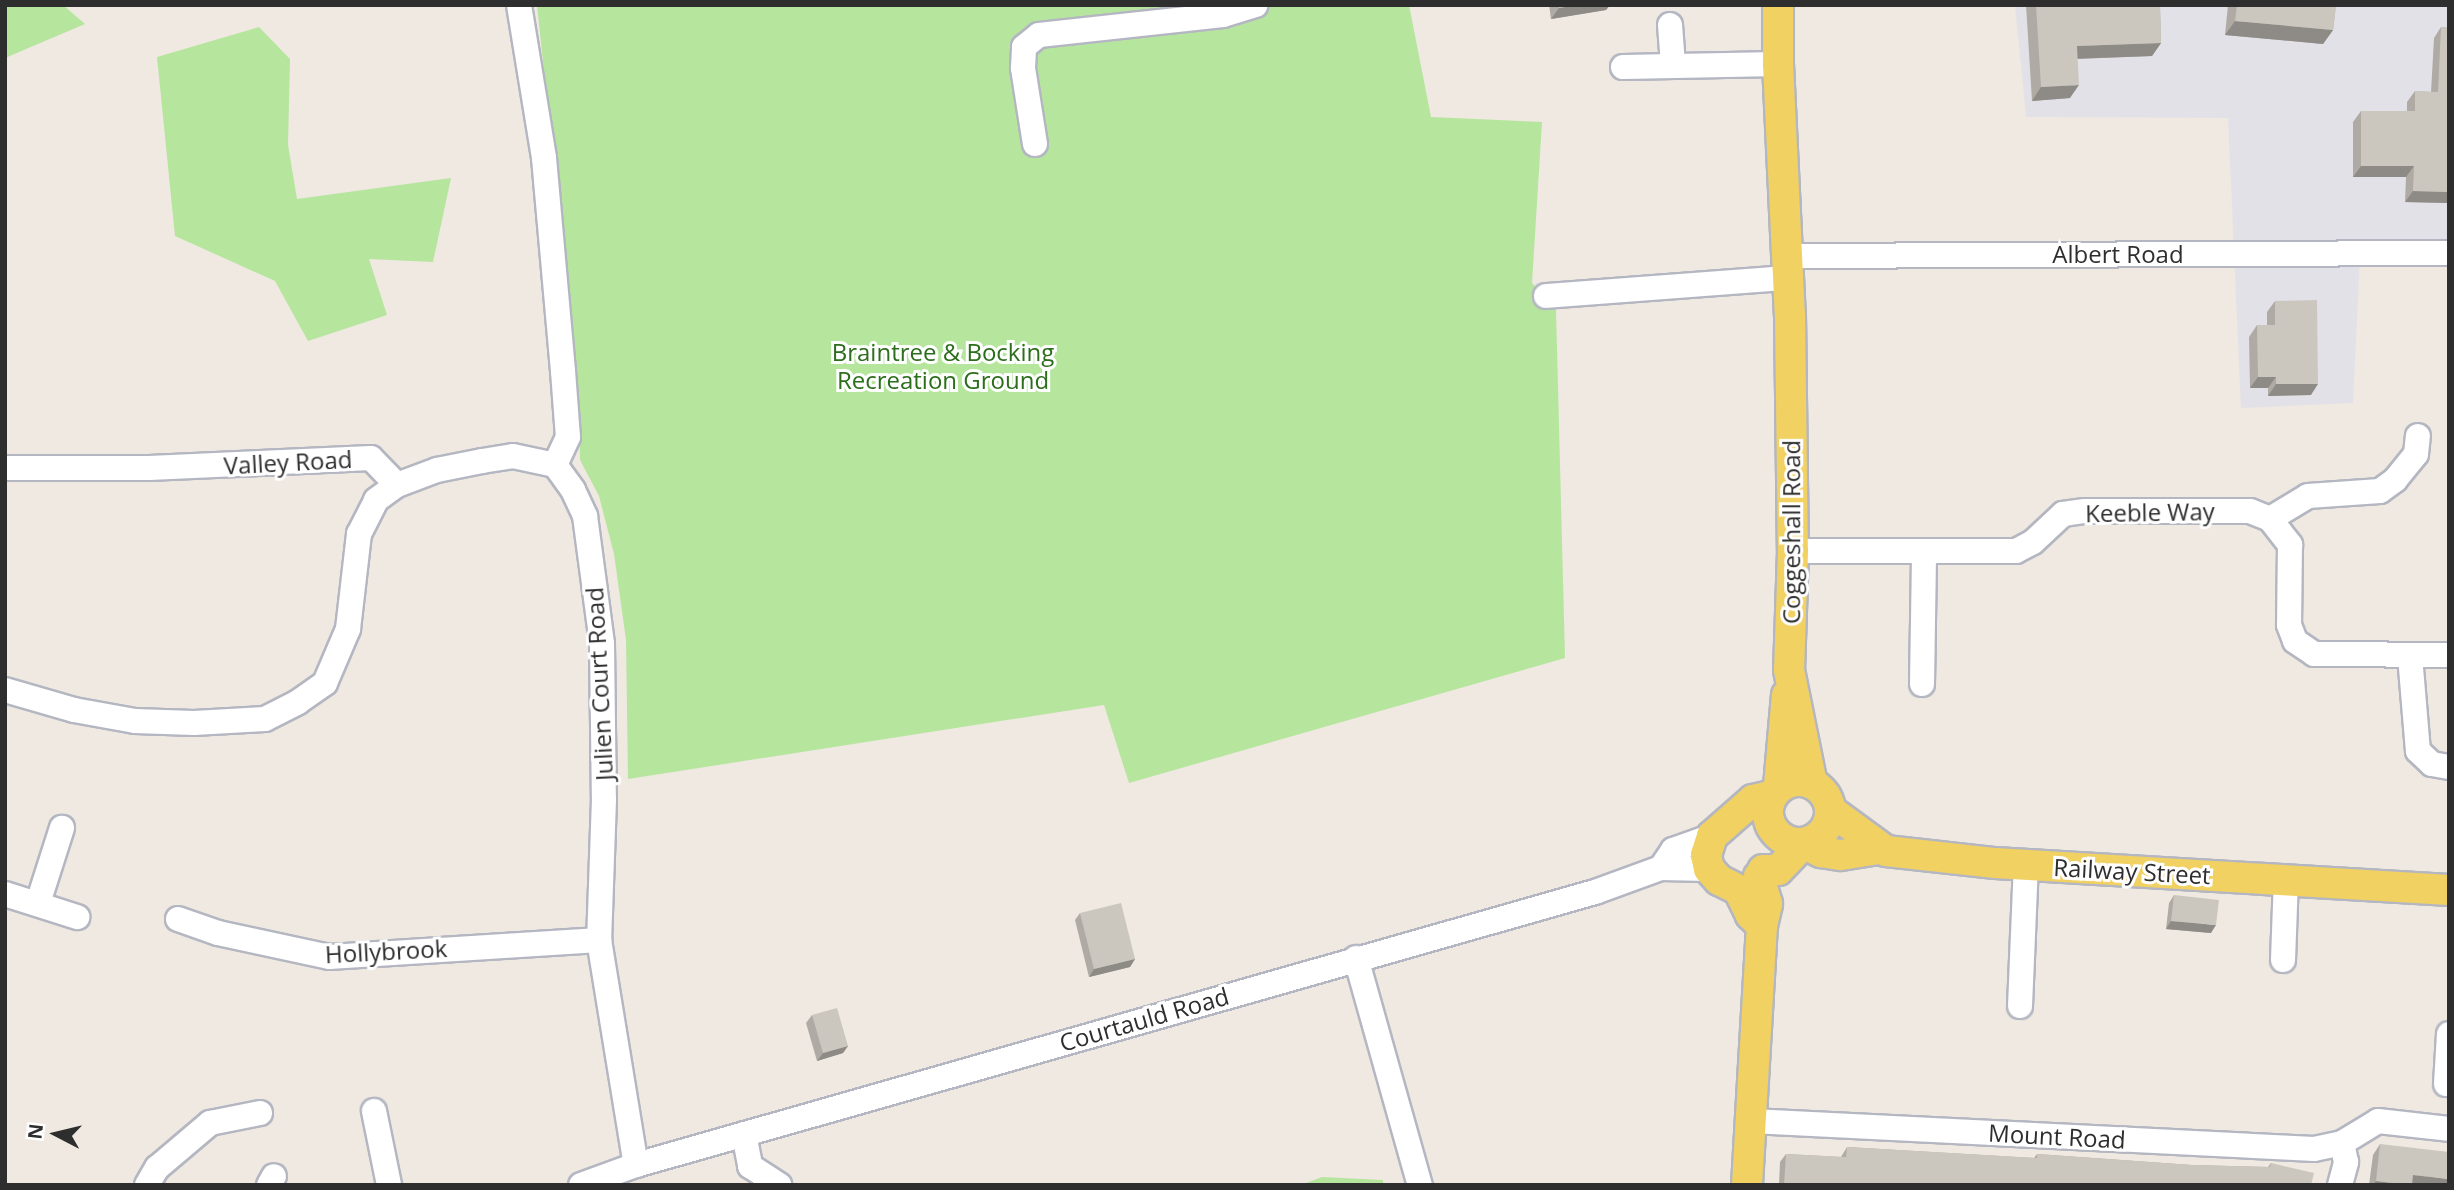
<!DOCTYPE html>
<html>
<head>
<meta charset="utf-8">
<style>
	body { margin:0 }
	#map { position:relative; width:2454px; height:1190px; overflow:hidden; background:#efe9e1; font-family:"Open Sans",sans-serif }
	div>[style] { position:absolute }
	.industrial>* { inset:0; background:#e3e1e8 }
	.green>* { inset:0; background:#b6e59e }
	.roads { filter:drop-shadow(2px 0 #b4b7c1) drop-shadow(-2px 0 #b4b7c1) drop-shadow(0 2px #b4b7c1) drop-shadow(0 -2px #b4b7c1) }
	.minor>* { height:24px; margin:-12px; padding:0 12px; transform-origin:12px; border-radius:12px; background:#fff }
	.major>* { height:30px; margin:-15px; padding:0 15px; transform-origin:15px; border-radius:15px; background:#f2d163 }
	.major>.ring { margin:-15px; padding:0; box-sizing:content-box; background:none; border:30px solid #f2d163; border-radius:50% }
	.wall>* { inset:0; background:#afaba4 }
	.shaded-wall>* { inset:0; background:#8e8b86 }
	.building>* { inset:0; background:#cbc7bf }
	span { translate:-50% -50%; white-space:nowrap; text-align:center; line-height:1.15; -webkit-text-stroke:6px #fff; paint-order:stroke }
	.street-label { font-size:24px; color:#2e2e2e }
	.park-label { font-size:24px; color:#2c6e1b }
	.frame { position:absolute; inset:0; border:7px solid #2e2e2e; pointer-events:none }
	.north { position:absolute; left:21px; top:1099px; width:70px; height:70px; -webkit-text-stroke:5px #fff; paint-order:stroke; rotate:277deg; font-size:19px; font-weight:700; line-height:28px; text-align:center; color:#2e2e2e }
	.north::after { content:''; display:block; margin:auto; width:24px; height:32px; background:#2e2e2e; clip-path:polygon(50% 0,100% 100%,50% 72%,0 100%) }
</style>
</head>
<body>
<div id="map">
	<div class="industrial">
		<i style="clip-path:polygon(2015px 5px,2449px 5px,2449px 256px,2360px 256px,2353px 403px,2241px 408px,2228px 118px,2026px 117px)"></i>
	</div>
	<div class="green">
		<i style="clip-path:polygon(5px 5px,63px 5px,85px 24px,5px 58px)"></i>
		<i style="clip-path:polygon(537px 5px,1409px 5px,1431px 117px,1542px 122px,1532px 283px,1556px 310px,1565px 658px,1129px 783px,1104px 705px,628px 779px,626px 640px,614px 554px,599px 496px,580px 460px,579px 403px)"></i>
		<i style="clip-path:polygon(259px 27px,290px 59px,288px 145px,297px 199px,451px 178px,433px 262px,369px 259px,387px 315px,308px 341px,275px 281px,175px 236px,157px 57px)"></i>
		<i style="clip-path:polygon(1322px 1177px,1383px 1180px,1383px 1185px,1301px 1185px)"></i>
	</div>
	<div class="roads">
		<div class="minor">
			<i style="left:519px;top:5px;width:155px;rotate:80.7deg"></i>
			<i style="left:544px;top:158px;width:214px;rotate:84.9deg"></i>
			<i style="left:563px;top:371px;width:66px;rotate:85.7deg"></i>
			<i style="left:568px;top:437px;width:31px;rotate:115deg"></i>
			<i style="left:1670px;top:25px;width:40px;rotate:85.7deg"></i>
			<i style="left:1623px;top:67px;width:155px;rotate:-1.1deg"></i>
			<i style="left:1035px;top:144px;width:77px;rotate:-99deg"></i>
			<i style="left:1023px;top:68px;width:21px;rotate:-87deg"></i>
			<i style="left:1024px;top:47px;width:19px;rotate:-39deg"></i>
			<i style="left:1039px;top:35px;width:185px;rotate:-6.2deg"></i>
			<i style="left:1223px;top:15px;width:34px;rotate:-17deg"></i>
			<i style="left:1787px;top:256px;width:662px;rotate:-0.26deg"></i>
			<i style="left:1546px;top:296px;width:243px;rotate:-4.3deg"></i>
			<i style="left:555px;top:465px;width:31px;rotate:54deg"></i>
			<i style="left:573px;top:490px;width:29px;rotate:65deg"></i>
			<i style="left:585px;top:516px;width:129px;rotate:82.4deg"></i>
			<i style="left:602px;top:644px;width:155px;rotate:89.3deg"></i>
			<i style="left:604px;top:799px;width:141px;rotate:92deg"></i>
			<i style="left:599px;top:940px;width:228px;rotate:80.7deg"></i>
			<i style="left:5px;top:468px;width:144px"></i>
			<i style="left:149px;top:468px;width:222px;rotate:-2.6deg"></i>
			<i style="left:371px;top:458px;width:37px;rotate:46deg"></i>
			<i style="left:2270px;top:519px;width:44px;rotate:-31.2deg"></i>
			<i style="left:2308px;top:496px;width:72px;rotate:-4deg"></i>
			<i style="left:2380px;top:491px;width:19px;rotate:-36deg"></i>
			<i style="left:2395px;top:480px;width:33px;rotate:-51deg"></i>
			<i style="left:2416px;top:454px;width:18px;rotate:-84deg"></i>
			<i style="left:1793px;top:551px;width:223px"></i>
			<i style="left:2016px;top:551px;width:19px;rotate:-28deg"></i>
			<i style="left:2033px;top:542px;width:41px;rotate:-43deg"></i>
			<i style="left:2063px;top:514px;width:22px;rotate:-8deg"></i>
			<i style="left:2085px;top:511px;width:165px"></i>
			<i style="left:2250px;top:511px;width:22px;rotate:22deg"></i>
			<i style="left:2270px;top:519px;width:33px;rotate:52deg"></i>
			<i style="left:2290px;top:545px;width:80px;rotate:90.7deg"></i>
			<i style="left:2289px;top:625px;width:17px;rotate:69deg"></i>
			<i style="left:2295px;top:641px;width:23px;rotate:34deg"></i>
			<i style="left:2314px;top:654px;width:135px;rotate:0.4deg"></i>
			<i style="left:2410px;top:656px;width:95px;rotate:85.2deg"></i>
			<i style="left:2418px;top:751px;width:19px;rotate:43deg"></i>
			<i style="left:2432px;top:764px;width:17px;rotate:10deg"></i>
			<i style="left:1922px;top:684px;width:132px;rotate:-89.1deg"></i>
			<i style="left:5px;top:690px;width:72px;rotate:16.2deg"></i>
			<i style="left:74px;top:710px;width:62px;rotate:10.2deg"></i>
			<i style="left:135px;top:721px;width:59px;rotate:1.9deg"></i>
			<i style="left:194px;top:723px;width:71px;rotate:-3.2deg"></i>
			<i style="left:265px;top:719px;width:37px;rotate:-27deg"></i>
			<i style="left:298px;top:702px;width:33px;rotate:-35deg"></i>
			<i style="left:325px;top:683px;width:59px;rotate:-66.9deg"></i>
			<i style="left:348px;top:629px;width:96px;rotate:-83.4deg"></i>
			<i style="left:359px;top:534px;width:38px;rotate:-63deg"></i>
			<i style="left:376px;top:500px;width:26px;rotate:-36deg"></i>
			<i style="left:397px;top:485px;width:43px;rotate:-20.6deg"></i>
			<i style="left:437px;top:470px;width:46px;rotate:-11.3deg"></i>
			<i style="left:482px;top:461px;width:31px;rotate:-9deg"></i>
			<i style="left:513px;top:456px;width:43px;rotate:12.1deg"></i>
			<i style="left:1661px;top:868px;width:22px;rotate:-56deg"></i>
			<i style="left:1673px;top:850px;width:41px;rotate:-19.7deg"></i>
			<i style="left:5px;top:894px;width:76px;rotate:17.7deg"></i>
			<i style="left:38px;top:903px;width:79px;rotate:-72.3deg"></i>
			<i style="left:178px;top:919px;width:42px;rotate:19.3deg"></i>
			<i style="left:218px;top:933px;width:114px;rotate:12.2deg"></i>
			<i style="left:329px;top:957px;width:271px;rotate:-3.6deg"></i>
			<i style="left:1356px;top:958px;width:236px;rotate:74.3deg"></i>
			<i style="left:2283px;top:960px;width:80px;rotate:-87.9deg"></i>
			<i style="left:2020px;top:1006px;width:141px;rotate:-87.6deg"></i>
			<i style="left:2446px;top:1084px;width:50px;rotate:-86.6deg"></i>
			<i style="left:374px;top:1111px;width:76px;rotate:78.5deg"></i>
			<i style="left:1751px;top:1121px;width:564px;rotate:2.85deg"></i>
			<i style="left:2314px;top:1149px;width:29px;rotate:-12deg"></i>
			<i style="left:2342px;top:1143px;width:42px;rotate:-31.4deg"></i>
			<i style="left:2378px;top:1121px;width:71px;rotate:6.4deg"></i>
			<i style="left:744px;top:1134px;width:33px;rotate:79deg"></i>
			<i style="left:750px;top:1166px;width:35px;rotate:33deg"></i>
			<i style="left:147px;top:1185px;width:20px;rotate:-60deg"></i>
			<i style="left:157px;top:1168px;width:70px;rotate:-40.3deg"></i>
			<i style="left:210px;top:1123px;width:51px;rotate:-11.3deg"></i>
			<i style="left:269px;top:1185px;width:10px;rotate:-61deg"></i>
			<i style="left:581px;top:1185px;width:59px;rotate:-20deg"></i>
			<i style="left:636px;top:1165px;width:997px;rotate:-15.89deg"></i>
			<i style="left:1595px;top:892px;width:70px;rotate:-20deg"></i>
			<i style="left:1661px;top:868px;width:48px;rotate:1.2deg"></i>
			<i style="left:2340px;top:1185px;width:24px;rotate:-75deg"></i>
			<i style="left:2346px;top:1162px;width:19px;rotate:-102deg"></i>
		</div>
		<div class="major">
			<i style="left:1778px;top:5px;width:59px;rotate:90deg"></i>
			<i style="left:1778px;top:64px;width:250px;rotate:87.3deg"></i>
			<i style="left:1790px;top:314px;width:237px;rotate:89.3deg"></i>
			<i style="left:1793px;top:551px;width:119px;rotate:91.9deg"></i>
			<i style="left:1789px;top:670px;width:116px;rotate:78.6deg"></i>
			<i class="ring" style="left:1768px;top:781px;width:32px;height:32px"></i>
			<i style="left:1779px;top:786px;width:91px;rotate:-85deg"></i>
			<i style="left:1830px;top:810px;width:69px;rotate:36.2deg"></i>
			<i style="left:1886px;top:851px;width:110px;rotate:6.3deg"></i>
			<i style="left:1995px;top:863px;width:455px;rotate:3.4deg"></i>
			<i style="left:1807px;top:845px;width:16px;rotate:27deg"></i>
			<i style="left:1821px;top:852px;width:20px;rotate:9deg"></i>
			<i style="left:1841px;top:855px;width:38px;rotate:-9deg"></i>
			<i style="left:1763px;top:870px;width:15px"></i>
			<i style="left:1778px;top:870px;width:35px;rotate:-46deg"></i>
			<i style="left:1762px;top:926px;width:16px;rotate:-135deg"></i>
			<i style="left:1751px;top:915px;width:28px;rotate:-116deg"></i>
			<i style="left:1739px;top:890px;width:22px;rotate:-153deg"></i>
			<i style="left:1719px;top:880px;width:15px;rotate:-132deg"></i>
			<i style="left:1709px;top:869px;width:14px;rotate:-102deg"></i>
			<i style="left:1706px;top:855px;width:20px;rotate:-72deg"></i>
			<i style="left:1712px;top:836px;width:55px;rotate:-41.3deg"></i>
			<i style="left:1753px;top:800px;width:17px;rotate:-13deg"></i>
			<i style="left:1747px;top:1185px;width:259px;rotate:-86.7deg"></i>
			<i style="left:1762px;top:926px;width:23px;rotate:-77deg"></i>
			<i style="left:1767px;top:904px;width:29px;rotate:-106deg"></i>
		</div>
	</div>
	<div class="wall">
		<i style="clip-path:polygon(1549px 5px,1610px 5px,1606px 10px,1551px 19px)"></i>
		<i style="clip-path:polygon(2026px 5px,2160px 5px,2161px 43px,2152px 56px,2077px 59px,2070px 98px,2032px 101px)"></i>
		<i style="clip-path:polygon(2228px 5px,2336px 5px,2333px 30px,2323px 44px,2225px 35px)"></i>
		<i style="clip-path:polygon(2441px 27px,2449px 28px,2449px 203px,2405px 202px,2406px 177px,2353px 177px,2353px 122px,2361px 111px,2407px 111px,2407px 102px,2415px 91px,2431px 92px,2434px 38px)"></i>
		<i style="clip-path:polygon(2275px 301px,2311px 395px,2268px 396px,2268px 388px,2250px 388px,2249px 337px,2257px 325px,2267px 325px,2267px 312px)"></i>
		<i style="clip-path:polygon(2174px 895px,2211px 933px,2166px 929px,2169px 903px)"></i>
		<i style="clip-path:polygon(1080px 913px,1135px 959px,1130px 967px,1089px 977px,1075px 920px)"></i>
		<i style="clip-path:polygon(812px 1015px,848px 1046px,843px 1053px,817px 1061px,806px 1023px)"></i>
		<i style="clip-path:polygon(2380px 1144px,2449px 1185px,2369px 1185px,2373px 1155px)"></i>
		<i style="clip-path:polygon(1847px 1147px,2034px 1158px,2037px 1154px,2192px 1165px,2268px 1167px,2271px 1163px,2311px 1185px,1779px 1185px,1780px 1162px,1786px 1154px,1841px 1157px)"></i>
	</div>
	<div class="shaded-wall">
		<i style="clip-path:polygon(1577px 5px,1610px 5px,1606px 10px,1551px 19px,1559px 8px)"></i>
		<i style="clip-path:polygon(2235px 21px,2333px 30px,2323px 44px,2225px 35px)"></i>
		<i style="clip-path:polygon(2161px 43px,2152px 56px,2068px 59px,2077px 46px)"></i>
		<i style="clip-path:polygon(2079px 85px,2070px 98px,2032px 101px,2041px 87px)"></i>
		<i style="clip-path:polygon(2361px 166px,2414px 166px,2406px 177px,2353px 177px)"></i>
		<i style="clip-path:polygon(2413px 191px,2449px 192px,2449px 203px,2405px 202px)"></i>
		<i style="clip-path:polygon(2258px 377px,2276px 377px,2268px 388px,2250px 388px)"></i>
		<i style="clip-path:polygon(2276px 384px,2318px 384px,2311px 395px,2268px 396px)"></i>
		<i style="clip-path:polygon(2171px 921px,2216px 925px,2211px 933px,2166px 929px)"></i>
		<i style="clip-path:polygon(1135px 959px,1130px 967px,1089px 977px,1094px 969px)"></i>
		<i style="clip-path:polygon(848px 1046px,843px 1053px,817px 1061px,823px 1053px)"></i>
		<i style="clip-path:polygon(2413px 1175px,2449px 1179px,2449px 1185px,2407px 1185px)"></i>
		<i style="clip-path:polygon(2376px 1181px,2404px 1185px,2373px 1185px)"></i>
	</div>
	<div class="building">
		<i style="clip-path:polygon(1559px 5px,1577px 5px,1559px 8px)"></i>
		<i style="clip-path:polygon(2036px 5px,2160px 5px,2161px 43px,2077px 46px,2079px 85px,2041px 87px)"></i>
		<i style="clip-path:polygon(2237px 5px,2336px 5px,2333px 30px,2235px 21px)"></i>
		<i style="clip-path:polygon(2441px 27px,2449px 28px,2449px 192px,2413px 191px,2414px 166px,2361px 166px,2361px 111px,2415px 111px,2415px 91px,2438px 92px)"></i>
		<i style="clip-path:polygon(2317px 300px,2318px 384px,2276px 384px,2276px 377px,2258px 377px,2257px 325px,2275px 325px,2275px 301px)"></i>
		<i style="clip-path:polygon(2174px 895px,2219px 900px,2216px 925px,2171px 921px)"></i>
		<i style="clip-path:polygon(1121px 903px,1135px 959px,1094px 969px,1080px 913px)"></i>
		<i style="clip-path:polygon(837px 1008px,848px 1046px,823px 1053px,812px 1015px)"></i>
		<i style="clip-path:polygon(2380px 1144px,2449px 1152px,2449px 1179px,2413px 1175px,2412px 1185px,2376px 1181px)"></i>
		<i style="clip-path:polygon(1847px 1147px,2037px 1158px,2037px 1154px,2192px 1165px,2270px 1167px,2271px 1163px,2314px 1173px,2311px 1185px,1784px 1185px,1786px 1154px,1846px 1157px)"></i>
	</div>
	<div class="street-label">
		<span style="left:2118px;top:254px">Albert Road</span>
		<span style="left:288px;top:462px;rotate:-3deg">Valley Road</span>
		<span style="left:2150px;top:512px;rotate:-1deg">Keeble Way</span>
		<span style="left:1791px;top:532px;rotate:-90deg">Coggeshall Road</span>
		<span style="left:599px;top:684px;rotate:-93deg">Julien Court Road</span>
		<span style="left:2132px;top:871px;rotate:3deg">Railway Street</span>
		<span style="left:386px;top:951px;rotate:-3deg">Hollybrook</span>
		<span style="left:1144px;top:1019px;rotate:-16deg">Courtauld Road</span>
		<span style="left:2057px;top:1136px;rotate:3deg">Mount Road</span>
	</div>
	<div class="park-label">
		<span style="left:943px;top:366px">Braintree &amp; Bocking<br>Recreation Ground</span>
	</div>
	<div class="frame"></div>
	<div class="north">N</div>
</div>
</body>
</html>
